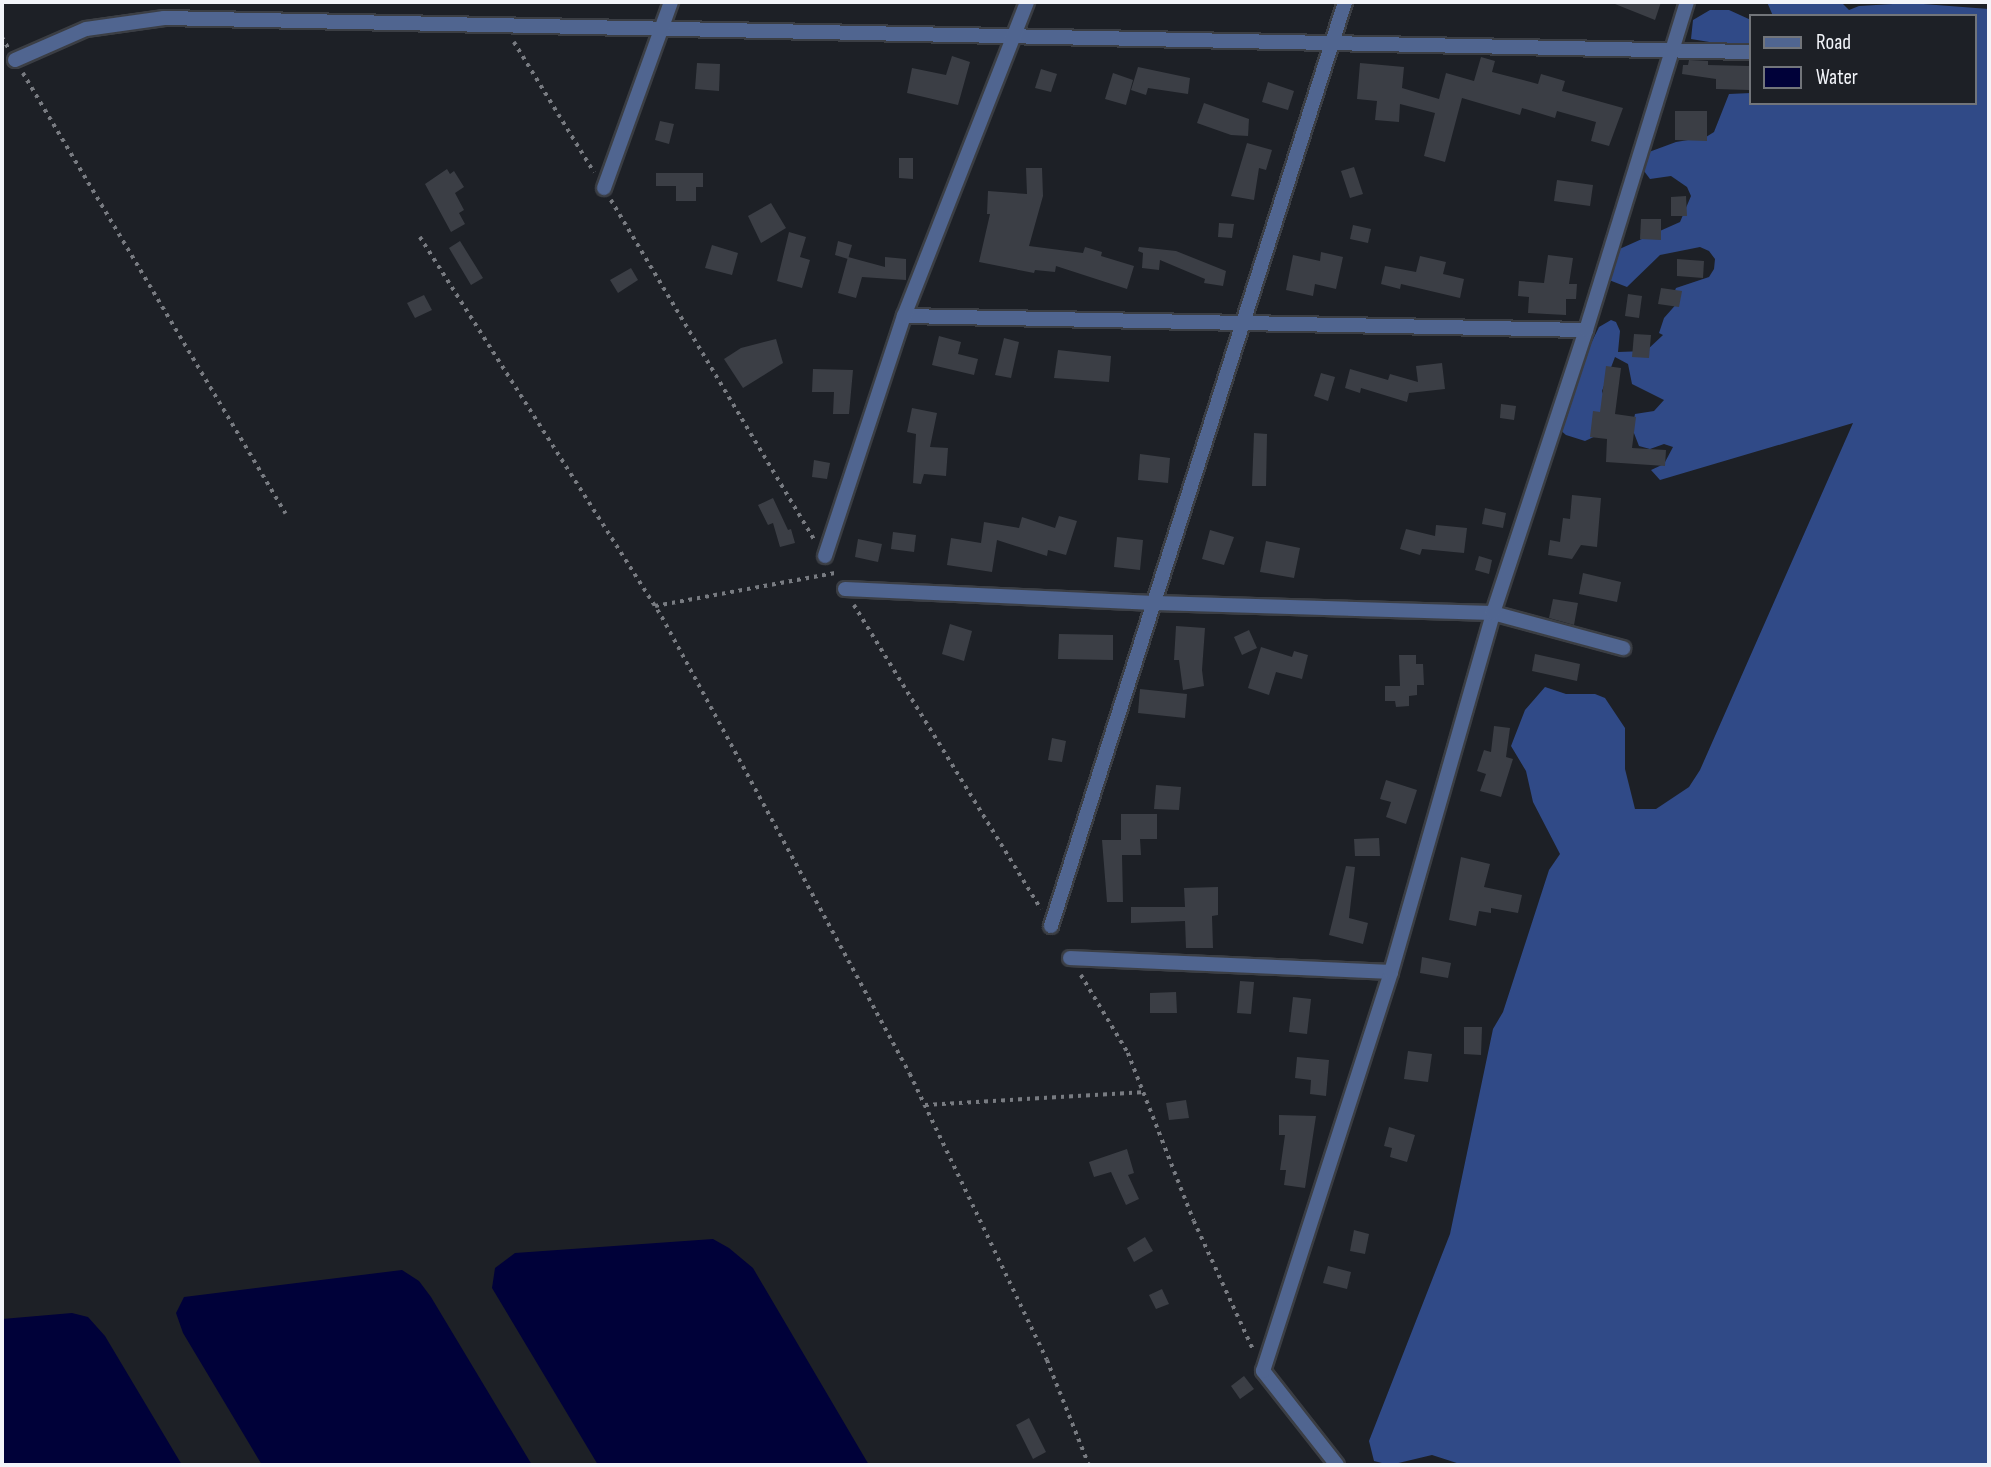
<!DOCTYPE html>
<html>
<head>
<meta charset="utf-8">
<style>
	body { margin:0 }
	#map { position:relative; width:1991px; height:1467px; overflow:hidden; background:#1d2026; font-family:"Sofia Sans Condensed",sans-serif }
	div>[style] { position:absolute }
	.forest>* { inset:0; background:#304a87 }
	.water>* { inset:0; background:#000139 }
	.building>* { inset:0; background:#3b3e45 }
	.path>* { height:3.5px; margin-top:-1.75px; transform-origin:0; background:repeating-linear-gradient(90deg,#787b81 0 3.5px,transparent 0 8.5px) }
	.roads { filter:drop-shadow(2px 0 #3b3e44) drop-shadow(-2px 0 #3b3e44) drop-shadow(0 2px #3b3e44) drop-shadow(0 -2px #3b3e44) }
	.street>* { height:14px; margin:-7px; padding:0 7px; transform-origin:7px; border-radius:7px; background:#506590 }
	span { translate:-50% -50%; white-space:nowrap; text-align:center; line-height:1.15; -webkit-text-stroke:7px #1d2026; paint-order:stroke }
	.frame { position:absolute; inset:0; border:4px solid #f2f4f9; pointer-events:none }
	.legend { position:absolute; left:1749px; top:14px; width:228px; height:91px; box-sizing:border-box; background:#1d2026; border:2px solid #72757a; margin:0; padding:9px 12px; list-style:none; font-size:21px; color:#f2f4f9 }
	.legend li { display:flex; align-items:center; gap:14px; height:35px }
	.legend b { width:35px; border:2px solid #72757a }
</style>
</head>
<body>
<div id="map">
	<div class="forest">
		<i style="clip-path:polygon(1767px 2px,1841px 2px,1849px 10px,1859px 6px,1910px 3px,1989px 9px,1989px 1465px,1463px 1465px,1432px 1455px,1390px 1465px,1374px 1461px,1369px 1441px,1450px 1234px,1493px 1029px,1503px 1012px,1549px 870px,1560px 854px,1533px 802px,1526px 771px,1511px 746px,1525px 710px,1545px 687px,1566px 694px,1595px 694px,1605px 698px,1625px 728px,1625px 769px,1635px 809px,1656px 809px,1689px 787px,1700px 770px,1853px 423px,1660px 480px,1651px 470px,1664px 464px,1673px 447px,1664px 444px,1650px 449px,1639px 446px,1632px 428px,1635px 414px,1654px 411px,1664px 400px,1632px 384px,1628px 364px,1615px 357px,1602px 391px,1605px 400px,1598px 435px,1585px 441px,1566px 435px,1559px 429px,1579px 360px,1586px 354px,1599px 327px,1611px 320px,1616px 322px,1620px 331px,1618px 352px,1646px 351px,1663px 335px,1659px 333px,1664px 318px,1679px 301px,1674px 293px,1676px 288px,1709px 277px,1714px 269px,1715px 259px,1709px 251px,1700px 247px,1660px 255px,1627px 287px,1609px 280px,1610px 260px,1615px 251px,1680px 222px,1691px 196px,1687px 187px,1671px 176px,1650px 179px,1644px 171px,1649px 152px,1676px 142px,1706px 137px,1714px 132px,1729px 94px,1751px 93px,1751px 103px,1975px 103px,1975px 16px,1773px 16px)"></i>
		<i style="clip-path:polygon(1710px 10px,1729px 10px,1751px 20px,1751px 59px,1740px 47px,1691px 39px,1693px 20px)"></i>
	</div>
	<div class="water">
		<i style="clip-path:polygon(713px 1239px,729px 1248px,753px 1268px,869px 1465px,598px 1465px,492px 1288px,495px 1268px,515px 1253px)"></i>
		<i style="clip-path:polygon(402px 1270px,419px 1281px,431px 1297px,532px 1465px,262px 1465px,183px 1333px,176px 1313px,184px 1297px)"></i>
		<i style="clip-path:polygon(72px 1313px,88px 1317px,105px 1336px,182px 1465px,2px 1465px,2px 1319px)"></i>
	</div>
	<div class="building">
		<i style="clip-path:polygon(1610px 2px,1661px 2px,1655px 20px)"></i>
		<i style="clip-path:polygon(952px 56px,970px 62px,958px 105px,907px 93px,912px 68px,946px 75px)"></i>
		<i style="clip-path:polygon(1481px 57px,1495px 61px,1492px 72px,1538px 84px,1541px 74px,1565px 81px,1562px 91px,1623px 108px,1609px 146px,1591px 141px,1596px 122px,1557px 111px,1555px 118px,1522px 108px,1520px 115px,1462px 98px,1445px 162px,1424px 156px,1435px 113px,1400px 104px,1399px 122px,1375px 120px,1377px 101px,1357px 99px,1360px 63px,1404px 67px,1402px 88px,1439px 99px,1446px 73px,1474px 81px)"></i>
		<i style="clip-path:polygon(1689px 60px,1708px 61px,1708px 65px,1749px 66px,1749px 90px,1716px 89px,1716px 79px,1682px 74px,1683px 65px,1688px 65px)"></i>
		<i style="clip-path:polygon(697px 63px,720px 64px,719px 91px,695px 89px)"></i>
		<i style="clip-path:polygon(1138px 67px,1190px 78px,1188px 94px,1148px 88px,1146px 95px,1131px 90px)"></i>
		<i style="clip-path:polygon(1041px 69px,1057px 74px,1051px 92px,1035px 88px)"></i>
		<i style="clip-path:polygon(1113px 73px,1133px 80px,1126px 105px,1105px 99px)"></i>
		<i style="clip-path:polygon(1268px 82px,1294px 91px,1288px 110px,1262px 102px)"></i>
		<i style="clip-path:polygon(1204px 103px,1249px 119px,1248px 136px,1231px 135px,1197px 123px)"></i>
		<i style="clip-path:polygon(1675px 111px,1707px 111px,1707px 141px,1675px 140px)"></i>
		<i style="clip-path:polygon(660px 121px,674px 124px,669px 144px,655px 140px)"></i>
		<i style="clip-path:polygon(1247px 143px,1272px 150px,1266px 170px,1259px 168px,1254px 200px,1231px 196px)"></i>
		<i style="clip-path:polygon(899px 158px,913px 158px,913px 179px,899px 178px)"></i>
		<i style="clip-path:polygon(1354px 167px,1363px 194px,1350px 198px,1341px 171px)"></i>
		<i style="clip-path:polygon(1026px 168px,1042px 168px,1043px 196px,1029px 246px,1083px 253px,1085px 247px,1102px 252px,1101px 256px,1134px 266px,1127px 289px,1056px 266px,1055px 272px,1035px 270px,1034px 273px,979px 262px,990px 214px,987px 214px,988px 191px,1027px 194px)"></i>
		<i style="clip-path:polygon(447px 169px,450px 174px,454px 171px,464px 187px,455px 193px,464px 210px,459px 213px,465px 224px,451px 232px,425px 184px)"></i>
		<i style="clip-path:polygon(656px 173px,703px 173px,703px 187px,696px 187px,696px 201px,676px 201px,676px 186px,656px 186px)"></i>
		<i style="clip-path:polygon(1557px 180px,1593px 185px,1590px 206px,1554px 201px)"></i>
		<i style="clip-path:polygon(1686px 196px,1687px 216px,1671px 216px,1671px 197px)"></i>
		<i style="clip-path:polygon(771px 203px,786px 228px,761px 243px,748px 216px)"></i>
		<i style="clip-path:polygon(1641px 219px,1661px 219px,1661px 240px,1640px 239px)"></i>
		<i style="clip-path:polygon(1219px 223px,1234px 224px,1232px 238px,1218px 237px)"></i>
		<i style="clip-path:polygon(1353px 225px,1371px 229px,1368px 243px,1350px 239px)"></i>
		<i style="clip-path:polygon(789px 232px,806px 237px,800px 257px,810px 260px,802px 288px,777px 281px)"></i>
		<i style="clip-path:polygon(460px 241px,483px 278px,471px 285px,449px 248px)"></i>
		<i style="clip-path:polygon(838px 241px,852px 245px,848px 259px,835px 255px)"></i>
		<i style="clip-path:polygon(712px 245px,738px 253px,732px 275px,705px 268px)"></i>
		<i style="clip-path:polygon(1139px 247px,1176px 251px,1226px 271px,1223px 286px,1204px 283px,1205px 279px,1160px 260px,1159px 270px,1142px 268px,1143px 253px,1138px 251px)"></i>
		<i style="clip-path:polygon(1321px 252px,1343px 257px,1336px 289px,1315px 284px,1313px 296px,1286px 290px,1293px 255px,1320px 261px)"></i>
		<i style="clip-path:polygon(1548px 255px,1573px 258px,1569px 284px,1577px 284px,1576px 299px,1566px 299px,1566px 315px,1528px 313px,1529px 297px,1518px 296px,1519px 281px,1544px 283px)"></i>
		<i style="clip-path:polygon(1420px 256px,1446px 262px,1443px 274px,1464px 279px,1460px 298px,1401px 284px,1400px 289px,1381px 284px,1385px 266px,1416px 272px)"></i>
		<i style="clip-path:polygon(848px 257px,885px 267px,885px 257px,906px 259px,906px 280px,862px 277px,856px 298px,838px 293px)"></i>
		<i style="clip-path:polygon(1677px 259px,1704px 261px,1703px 278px,1677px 276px)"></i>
		<i style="clip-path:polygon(631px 268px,638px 280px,618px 293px,610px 280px)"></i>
		<i style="clip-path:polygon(1661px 288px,1682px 291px,1679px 307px,1658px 304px)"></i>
		<i style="clip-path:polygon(1628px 294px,1642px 296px,1639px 318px,1625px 316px)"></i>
		<i style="clip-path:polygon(424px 295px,432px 310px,415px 318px,407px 303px)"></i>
		<i style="clip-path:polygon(1634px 334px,1651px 335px,1649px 358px,1632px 357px)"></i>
		<i style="clip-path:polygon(939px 336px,961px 342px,958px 354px,978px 359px,974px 375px,932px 365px)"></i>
		<i style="clip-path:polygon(1004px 338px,1019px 342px,1011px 378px,995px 375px)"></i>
		<i style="clip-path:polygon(776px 339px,783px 363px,743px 388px,724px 359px,741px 348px)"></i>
		<i style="clip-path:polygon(1058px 350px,1111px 356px,1109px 382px,1054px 378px)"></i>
		<i style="clip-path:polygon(1442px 363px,1445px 389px,1409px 393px,1407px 402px,1361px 388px,1360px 393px,1345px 388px,1350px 369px,1388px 380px,1390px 374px,1418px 382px,1416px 366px)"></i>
		<i style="clip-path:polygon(1606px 366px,1621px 368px,1615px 414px,1636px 417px,1632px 448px,1666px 450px,1665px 466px,1606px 462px,1607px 439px,1590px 437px,1593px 411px,1600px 412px)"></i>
		<i style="clip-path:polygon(813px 369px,853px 370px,849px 414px,833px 414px,834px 392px,812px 392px)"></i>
		<i style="clip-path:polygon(1321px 373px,1335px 377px,1328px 401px,1314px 396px)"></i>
		<i style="clip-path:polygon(1501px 404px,1516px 406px,1514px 420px,1500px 418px)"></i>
		<i style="clip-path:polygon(912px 408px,937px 413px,930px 447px,948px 448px,946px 476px,924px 474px,921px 484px,913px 483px,916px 434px,907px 432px)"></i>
		<i style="clip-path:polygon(1254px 433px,1267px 434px,1266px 486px,1252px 486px)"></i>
		<i style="clip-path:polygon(1140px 454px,1170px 458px,1168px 483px,1138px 480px)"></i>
		<i style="clip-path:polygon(814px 460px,830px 463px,827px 479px,812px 477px)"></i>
		<i style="clip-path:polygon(1572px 495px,1601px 498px,1597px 547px,1581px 545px,1572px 559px,1548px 555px,1550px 540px,1560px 542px,1563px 518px,1570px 519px)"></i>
		<i style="clip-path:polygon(773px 498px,788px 530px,791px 529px,795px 543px,780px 547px,773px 523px,768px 525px,758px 505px)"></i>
		<i style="clip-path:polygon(1485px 508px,1506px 513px,1503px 528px,1482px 524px)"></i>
		<i style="clip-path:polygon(1059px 516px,1077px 521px,1066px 555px,1048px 550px,1047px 556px,997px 540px,992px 572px,947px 565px,951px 538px,981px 543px,984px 522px,1019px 528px,1022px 517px,1055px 528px)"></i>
		<i style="clip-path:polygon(1436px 525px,1467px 528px,1464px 553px,1422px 549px,1420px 555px,1400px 549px,1406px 529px,1435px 536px)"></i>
		<i style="clip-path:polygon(1210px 530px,1234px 537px,1224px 565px,1202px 559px)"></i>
		<i style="clip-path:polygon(893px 532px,916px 535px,914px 552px,891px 549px)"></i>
		<i style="clip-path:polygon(1117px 537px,1143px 540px,1140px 570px,1114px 567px)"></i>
		<i style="clip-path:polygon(858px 539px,882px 544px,878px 562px,855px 557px)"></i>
		<i style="clip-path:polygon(1266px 541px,1300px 548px,1294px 578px,1260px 572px)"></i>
		<i style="clip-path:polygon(1479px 556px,1492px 560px,1489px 574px,1475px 570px)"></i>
		<i style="clip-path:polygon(1583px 573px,1621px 582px,1617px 602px,1579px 594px)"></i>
		<i style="clip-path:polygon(1553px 599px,1578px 603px,1574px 625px,1549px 618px)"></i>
		<i style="clip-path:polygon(950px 624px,972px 631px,964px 661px,942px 654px)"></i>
		<i style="clip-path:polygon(1176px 626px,1205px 628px,1202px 670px,1204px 686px,1183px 690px,1179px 660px,1174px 660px)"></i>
		<i style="clip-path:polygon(1249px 630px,1257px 648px,1242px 655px,1234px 637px)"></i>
		<i style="clip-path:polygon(1059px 634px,1113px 635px,1113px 660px,1058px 659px)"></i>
		<i style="clip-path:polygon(1261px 647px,1292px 657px,1294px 651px,1308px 655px,1302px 679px,1276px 672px,1269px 695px,1248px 688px)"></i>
		<i style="clip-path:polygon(1535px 654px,1580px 664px,1577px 681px,1532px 671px)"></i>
		<i style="clip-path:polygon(1399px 655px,1416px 655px,1416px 664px,1423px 664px,1424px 685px,1417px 685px,1417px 695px,1409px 696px,1409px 706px,1396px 707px,1395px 701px,1385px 701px,1385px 686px,1400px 686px)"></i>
		<i style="clip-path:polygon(1140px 689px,1187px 694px,1185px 718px,1138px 713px)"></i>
		<i style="clip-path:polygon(1494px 726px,1510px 728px,1506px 757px,1513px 759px,1501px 797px,1480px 791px,1486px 774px,1477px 771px,1484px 750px,1491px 752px)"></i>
		<i style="clip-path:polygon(1052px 738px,1066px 741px,1062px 762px,1048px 760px)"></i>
		<i style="clip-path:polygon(1386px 780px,1417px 790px,1406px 824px,1386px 817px,1391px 802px,1380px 799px)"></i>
		<i style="clip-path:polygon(1156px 785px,1181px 787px,1179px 810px,1154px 809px)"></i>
		<i style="clip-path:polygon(1121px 814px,1157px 814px,1157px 839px,1140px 839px,1141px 855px,1122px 855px,1123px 902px,1107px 902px,1102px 840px,1121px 840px)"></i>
		<i style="clip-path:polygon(1379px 838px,1380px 856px,1355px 856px,1354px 839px)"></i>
		<i style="clip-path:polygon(1461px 857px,1490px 864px,1484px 887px,1522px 895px,1518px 913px,1491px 908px,1491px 913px,1479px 911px,1476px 926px,1449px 920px)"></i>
		<i style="clip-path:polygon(1346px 866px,1355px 867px,1349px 918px,1368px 923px,1363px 944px,1329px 935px)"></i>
		<i style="clip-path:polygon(1218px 887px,1218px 915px,1212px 916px,1213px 948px,1186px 948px,1185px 921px,1131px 923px,1131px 907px,1185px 907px,1184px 888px)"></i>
		<i style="clip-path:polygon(1422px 957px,1451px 963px,1448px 978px,1420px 973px)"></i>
		<i style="clip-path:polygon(1240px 981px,1254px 982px,1251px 1014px,1237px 1013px)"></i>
		<i style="clip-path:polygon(1176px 992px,1177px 1013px,1150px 1013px,1150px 993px)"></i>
		<i style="clip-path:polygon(1293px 997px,1311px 999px,1307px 1034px,1289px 1032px)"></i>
		<i style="clip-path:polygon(1464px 1027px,1482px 1027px,1481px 1055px,1464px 1054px)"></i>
		<i style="clip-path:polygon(1408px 1051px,1432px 1054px,1428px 1082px,1404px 1079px)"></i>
		<i style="clip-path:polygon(1297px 1057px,1329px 1060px,1326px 1096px,1310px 1094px,1311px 1080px,1295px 1078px)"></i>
		<i style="clip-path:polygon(1186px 1100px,1189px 1118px,1169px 1120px,1166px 1103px)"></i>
		<i style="clip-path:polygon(1279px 1115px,1316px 1116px,1305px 1188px,1284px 1185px,1286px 1170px,1280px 1170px,1285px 1135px,1279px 1135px)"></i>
		<i style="clip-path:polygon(1389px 1127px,1415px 1135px,1407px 1162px,1390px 1157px,1392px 1148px,1384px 1146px)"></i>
		<i style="clip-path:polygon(1127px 1149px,1134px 1173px,1128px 1175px,1139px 1199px,1126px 1205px,1111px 1172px,1094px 1177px,1089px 1162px)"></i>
		<i style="clip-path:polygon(1354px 1230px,1369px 1234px,1365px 1254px,1350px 1251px)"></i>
		<i style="clip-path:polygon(1145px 1237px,1153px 1251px,1134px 1262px,1127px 1248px)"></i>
		<i style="clip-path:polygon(1328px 1266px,1351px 1272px,1347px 1289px,1323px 1283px)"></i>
		<i style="clip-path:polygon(1162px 1289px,1169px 1304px,1156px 1309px,1149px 1295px)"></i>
		<i style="clip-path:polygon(1244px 1376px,1254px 1389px,1240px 1399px,1231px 1386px)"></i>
		<i style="clip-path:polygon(1029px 1418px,1046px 1452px,1033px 1459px,1016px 1425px)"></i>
	</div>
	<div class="path">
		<i style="left:2px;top:37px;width:14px;rotate:60deg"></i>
		<i style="left:514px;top:42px;width:153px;rotate:58.4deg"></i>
		<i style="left:23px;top:73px;width:513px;rotate:59.19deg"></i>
		<i style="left:611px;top:200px;width:395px;rotate:59.1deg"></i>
		<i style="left:420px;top:237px;width:451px;rotate:57.5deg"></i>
		<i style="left:662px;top:617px;width:520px;rotate:61.51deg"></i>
		<i style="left:910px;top:1074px;width:317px;rotate:64.4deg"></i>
		<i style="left:1047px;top:1360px;width:113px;rotate:68.2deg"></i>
		<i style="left:854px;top:605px;width:357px;rotate:58.4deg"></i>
		<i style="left:655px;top:606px;width:183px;rotate:-10.4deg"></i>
		<i style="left:1081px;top:975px;width:91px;rotate:58.9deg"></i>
		<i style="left:1128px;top:1053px;width:180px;rotate:68.6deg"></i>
		<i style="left:1194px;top:1221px;width:141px;rotate:65.3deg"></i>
		<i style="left:925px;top:1105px;width:217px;rotate:-3.4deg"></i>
	</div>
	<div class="roads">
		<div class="street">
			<i style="left:15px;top:60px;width:77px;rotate:-23.6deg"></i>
			<i style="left:86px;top:29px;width:79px;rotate:-8deg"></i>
			<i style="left:164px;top:18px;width:1587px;rotate:1.23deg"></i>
			<i style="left:604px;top:188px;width:198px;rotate:-70.2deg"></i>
			<i style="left:904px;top:316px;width:682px;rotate:1.18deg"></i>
			<i style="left:825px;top:556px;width:253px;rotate:-71.8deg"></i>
			<i style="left:904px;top:316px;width:337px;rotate:-68.6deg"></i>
			<i style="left:845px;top:589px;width:310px;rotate:2.6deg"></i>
			<i style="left:1155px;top:603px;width:338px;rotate:1.7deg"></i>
			<i style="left:1493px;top:613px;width:135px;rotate:15.1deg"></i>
			<i style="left:1051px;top:926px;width:970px;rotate:-72.35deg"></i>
			<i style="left:1070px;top:958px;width:321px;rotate:2.5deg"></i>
			<i style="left:1337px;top:1465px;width:120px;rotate:-128.2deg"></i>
			<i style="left:1263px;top:1371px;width:419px;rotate:-72.2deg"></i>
			<i style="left:1391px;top:972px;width:373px;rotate:-74.1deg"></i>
			<i style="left:1493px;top:613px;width:298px;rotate:-71.8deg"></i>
			<i style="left:1586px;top:330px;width:343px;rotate:-72.9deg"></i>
		</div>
	</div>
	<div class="frame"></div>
	<ul class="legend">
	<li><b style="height:9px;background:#506590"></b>Road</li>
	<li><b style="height:19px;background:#000139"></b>Water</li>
	</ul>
</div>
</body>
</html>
